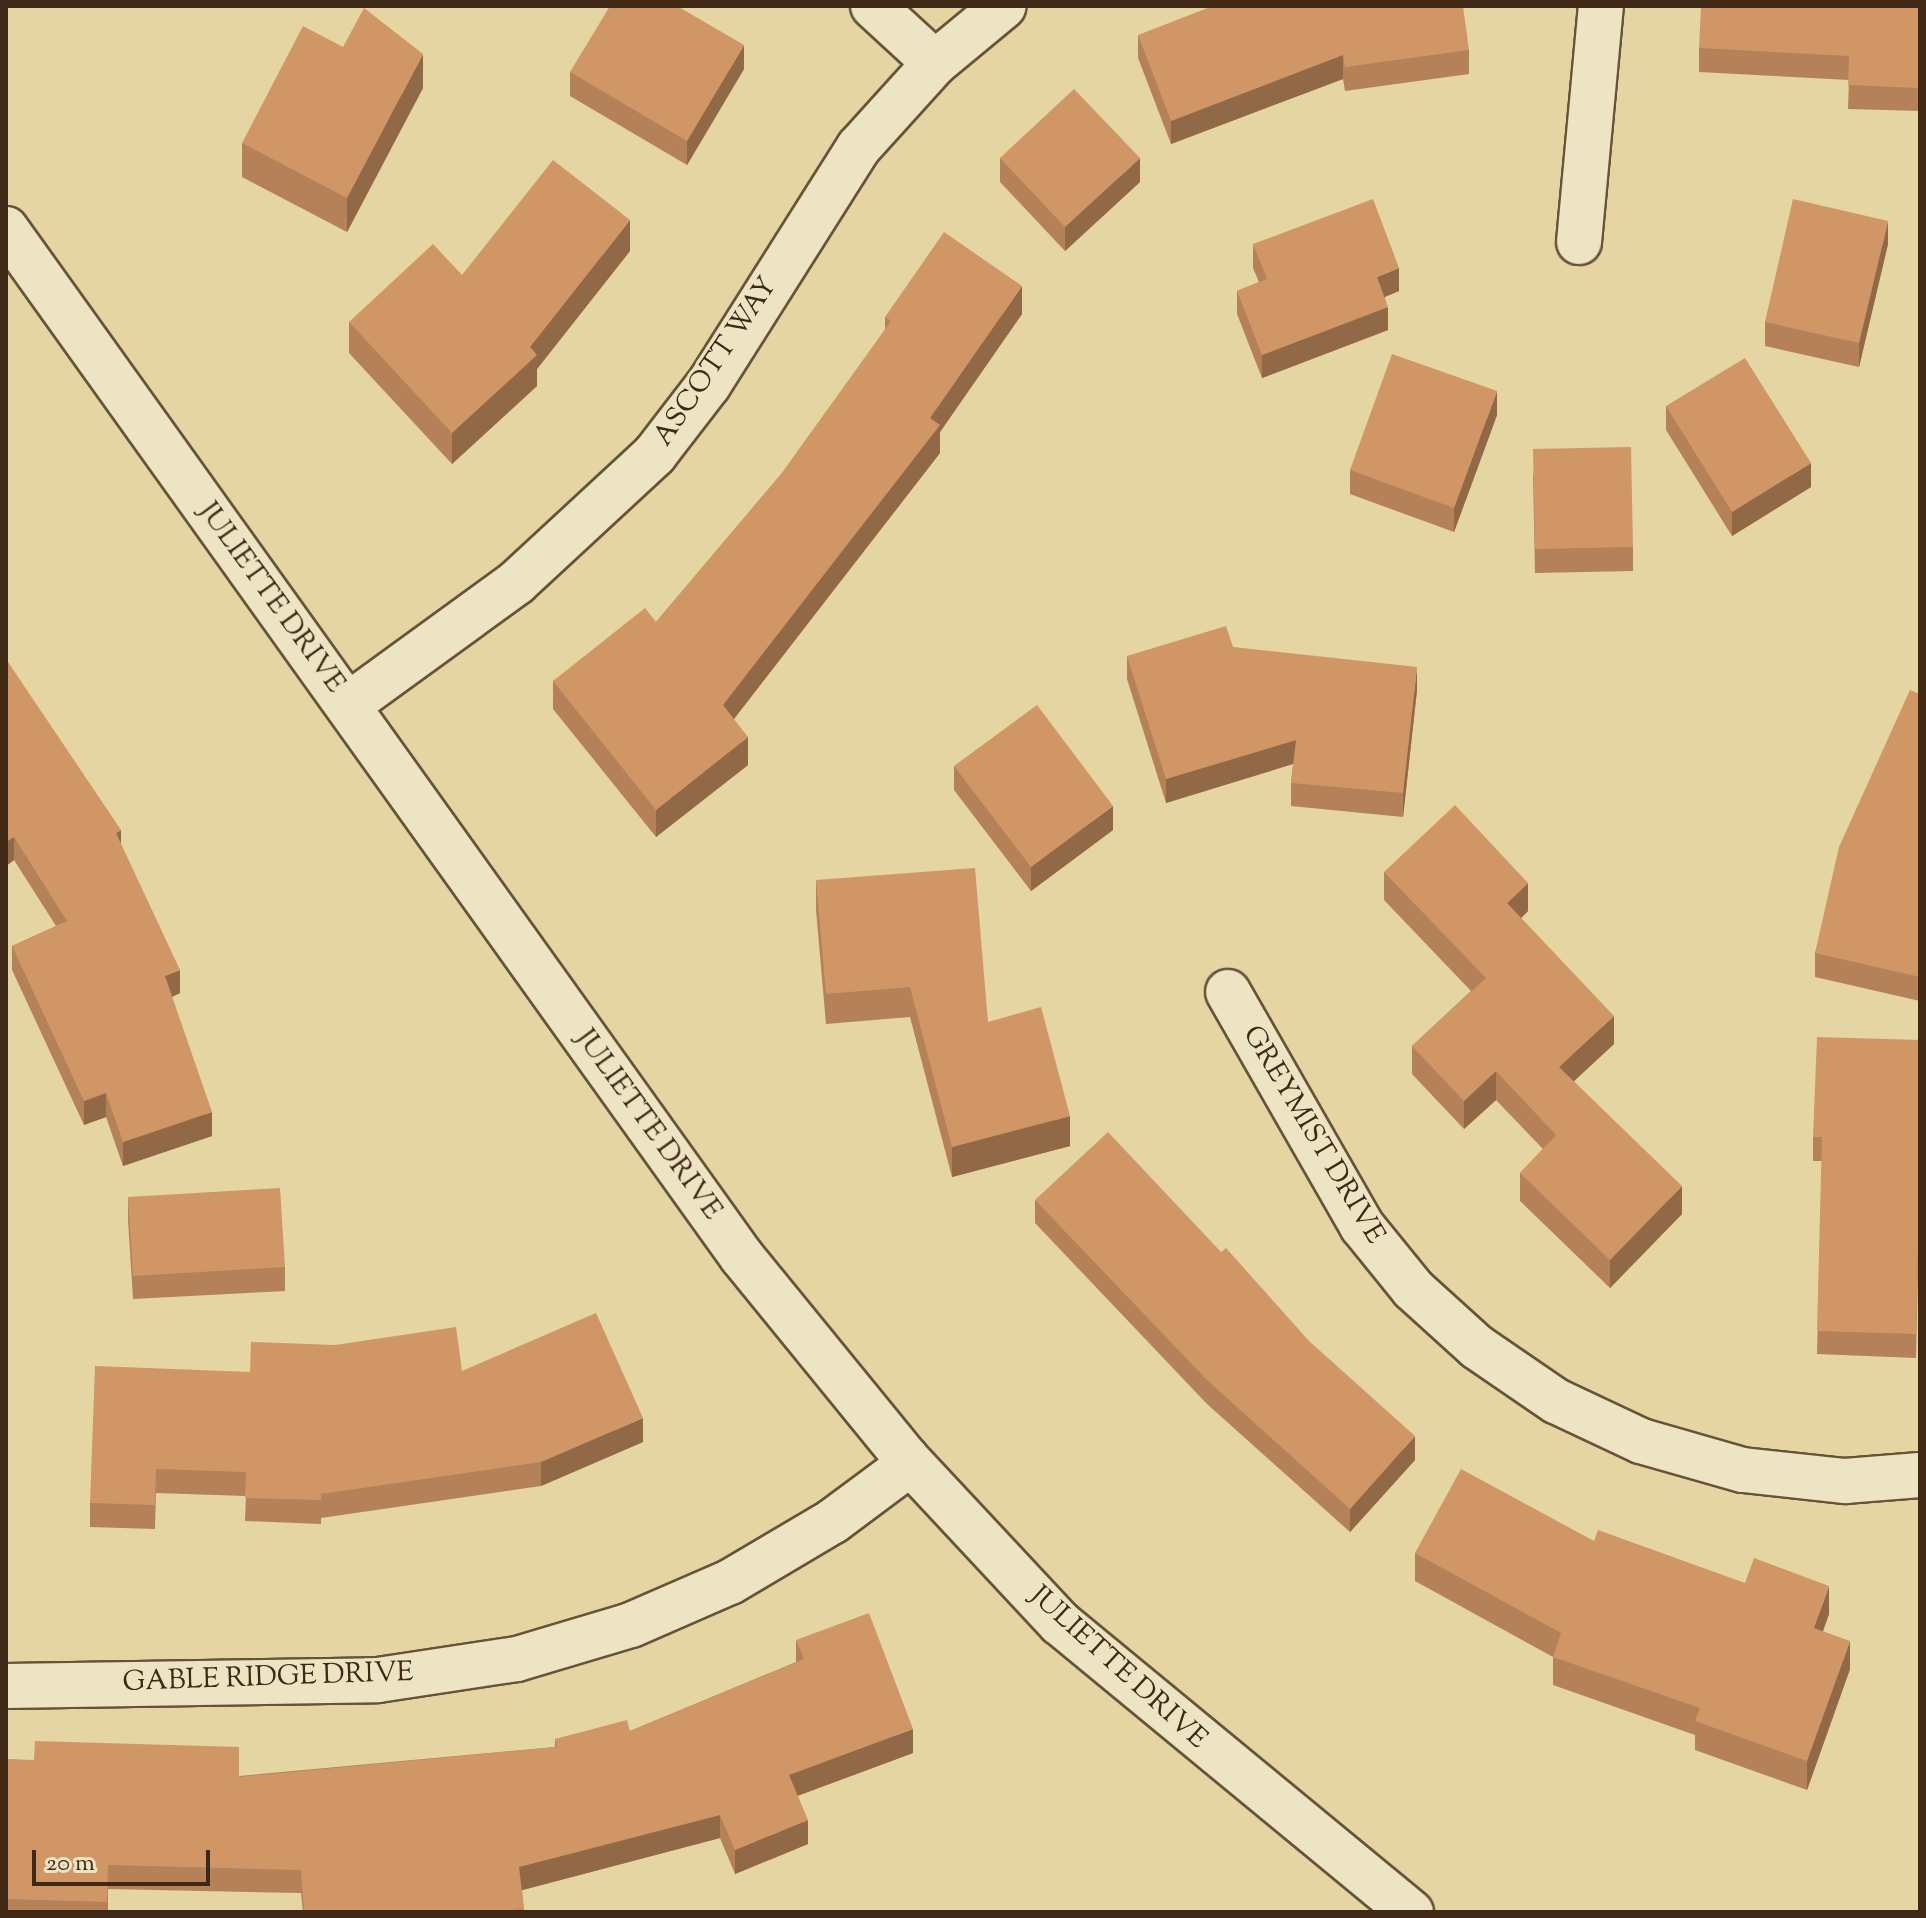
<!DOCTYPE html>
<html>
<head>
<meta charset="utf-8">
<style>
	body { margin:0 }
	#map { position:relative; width:1926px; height:1918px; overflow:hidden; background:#e4d5a2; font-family:"Sorts Mill Goudy",serif }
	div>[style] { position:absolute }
	.roads { filter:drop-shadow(2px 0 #685339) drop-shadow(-2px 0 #685339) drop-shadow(0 2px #685339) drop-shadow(0 -2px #685339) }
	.minor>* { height:44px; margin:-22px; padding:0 22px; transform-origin:22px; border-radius:22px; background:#ede4c3 }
	.wall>* { inset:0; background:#b48158 }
	.shaded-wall>* { inset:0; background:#926947 }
	.building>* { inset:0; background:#d19666 }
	span { translate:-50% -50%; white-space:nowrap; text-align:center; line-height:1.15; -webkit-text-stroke:6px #ede4c3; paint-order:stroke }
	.street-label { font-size:28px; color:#3f2816 }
	.frame { position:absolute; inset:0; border:8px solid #3f2816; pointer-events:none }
	.scale { position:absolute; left:32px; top:1850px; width:178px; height:36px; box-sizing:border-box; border:4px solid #3f2816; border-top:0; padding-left:10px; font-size:24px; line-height:28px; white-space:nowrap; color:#3f2816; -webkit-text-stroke:6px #ede4c3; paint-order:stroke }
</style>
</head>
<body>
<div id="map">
	<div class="roads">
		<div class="minor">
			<i style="left:873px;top:6px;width:84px;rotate:42.6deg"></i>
			<i style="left:6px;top:229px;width:1264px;rotate:54.4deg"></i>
			<i style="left:742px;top:1257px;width:259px;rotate:50.8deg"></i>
			<i style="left:906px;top:1458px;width:226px;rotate:47deg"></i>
			<i style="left:1060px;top:1623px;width:455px;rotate:39.5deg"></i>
			<i style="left:1579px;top:242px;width:237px;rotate:-84.7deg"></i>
			<i style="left:348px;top:705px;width:209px;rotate:-36deg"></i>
			<i style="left:517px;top:582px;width:188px;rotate:-42.8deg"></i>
			<i style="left:655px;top:454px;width:88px;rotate:-52.4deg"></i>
			<i style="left:709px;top:384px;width:280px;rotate:-57.7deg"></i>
			<i style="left:859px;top:147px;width:113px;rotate:-47.9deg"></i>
			<i style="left:935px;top:63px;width:89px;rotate:-39.6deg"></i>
			<i style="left:1228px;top:992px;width:270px;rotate:60.2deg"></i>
			<i style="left:1362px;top:1226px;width:81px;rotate:51deg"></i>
			<i style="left:1413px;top:1289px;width:86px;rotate:42.2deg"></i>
			<i style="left:1477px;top:1347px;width:96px;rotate:34.4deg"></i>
			<i style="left:1556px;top:1401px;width:94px;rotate:25.2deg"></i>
			<i style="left:1641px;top:1441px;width:106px;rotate:15.9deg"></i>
			<i style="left:1743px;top:1470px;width:103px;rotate:6.2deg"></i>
			<i style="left:1845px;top:1481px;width:75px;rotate:-4.6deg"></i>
			<i style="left:6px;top:1686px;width:372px;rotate:-0.9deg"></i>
			<i style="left:378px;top:1680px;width:141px;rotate:-8.6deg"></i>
			<i style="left:517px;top:1659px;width:119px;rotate:-16.6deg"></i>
			<i style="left:631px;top:1625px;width:108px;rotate:-23.5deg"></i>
			<i style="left:730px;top:1582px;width:120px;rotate:-30.6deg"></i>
			<i style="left:833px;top:1521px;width:79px;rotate:-36.7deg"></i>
			<i style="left:896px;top:1474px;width:19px;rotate:-58deg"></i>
		</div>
	</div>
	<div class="wall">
		<i style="clip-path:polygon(1920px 6px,1920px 111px,1848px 109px,1849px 80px,1699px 72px,1699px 48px)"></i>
		<i style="clip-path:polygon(1138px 35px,1469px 50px,1469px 74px,1345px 91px,1343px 79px,1171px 144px,1138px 58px)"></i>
		<i style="clip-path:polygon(744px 69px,687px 165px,570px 96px,570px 72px)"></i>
		<i style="clip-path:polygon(423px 88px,347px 232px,242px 177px,242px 143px)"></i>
		<i style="clip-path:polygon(1000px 158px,1140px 182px,1065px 251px,1000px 182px)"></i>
		<i style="clip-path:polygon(1253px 244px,1399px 291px,1385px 297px,1388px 330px,1262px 378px,1237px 314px,1237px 291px,1259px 282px,1253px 268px)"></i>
		<i style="clip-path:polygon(1888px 244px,1859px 367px,1765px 346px,1765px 322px)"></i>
		<i style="clip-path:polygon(630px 251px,537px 369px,537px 386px,452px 464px,349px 353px,349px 322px,462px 275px)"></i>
		<i style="clip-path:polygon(1022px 314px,940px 432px,940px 453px,734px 719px,748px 765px,656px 837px,553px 709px,553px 681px,656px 622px,782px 473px,885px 330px,885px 317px)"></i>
		<i style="clip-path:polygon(1666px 406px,1811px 487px,1732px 536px,1666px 430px)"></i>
		<i style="clip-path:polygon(1497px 415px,1454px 532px,1350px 494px,1350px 470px)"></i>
		<i style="clip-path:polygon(1533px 473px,1633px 547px,1633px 571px,1535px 573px)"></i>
		<i style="clip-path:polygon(1233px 647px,1417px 690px,1403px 817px,1291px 806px,1291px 783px,1293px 764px,1166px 803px,1127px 679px,1127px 656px)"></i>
		<i style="clip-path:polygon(6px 659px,121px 844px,180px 993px,172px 997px,212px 1136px,123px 1166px,106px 1117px,84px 1125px,12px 970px,12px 946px,56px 926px,14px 860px,6px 866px)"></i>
		<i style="clip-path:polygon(1920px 694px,1920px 1001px,1815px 977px,1815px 953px)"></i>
		<i style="clip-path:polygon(954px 766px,1113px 830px,1031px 891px,954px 790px)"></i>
		<i style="clip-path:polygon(1384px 872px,1528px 911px,1521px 918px,1614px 1044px,1574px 1081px,1682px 1214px,1610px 1288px,1520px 1201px,1520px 1173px,1543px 1149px,1496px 1100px,1464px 1129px,1412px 1074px,1412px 1046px,1471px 991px,1384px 900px)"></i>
		<i style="clip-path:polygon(816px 880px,988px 1022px,1070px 1146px,952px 1177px,910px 1017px,826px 1024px,816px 910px)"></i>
		<i style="clip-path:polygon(1920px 1040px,1920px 1184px,1916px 1358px,1817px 1354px,1822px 1161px,1813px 1161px,1813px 1137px)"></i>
		<i style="clip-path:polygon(128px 1197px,285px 1267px,285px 1291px,133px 1299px,128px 1220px)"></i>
		<i style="clip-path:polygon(1035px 1200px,1221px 1252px,1415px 1460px,1350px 1532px,1207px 1404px,1035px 1223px)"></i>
		<i style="clip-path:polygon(462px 1371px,643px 1442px,541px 1486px,321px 1518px,321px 1524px,245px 1521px,246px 1496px,156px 1493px,155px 1529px,90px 1527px,90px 1503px,250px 1372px)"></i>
		<i style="clip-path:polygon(1594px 1541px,1829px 1614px,1823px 1631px,1850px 1669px,1807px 1790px,1695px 1750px,1695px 1735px,1553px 1685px,1553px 1657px,1415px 1581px,1415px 1553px)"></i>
		<i style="clip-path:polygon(796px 1640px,913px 1753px,797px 1796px,808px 1844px,735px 1874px,720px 1838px,522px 1890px,524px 1912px,303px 1912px,301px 1893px,108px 1889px,108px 1912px,6px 1912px,6px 1759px,239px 1776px,555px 1747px,555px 1739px,630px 1731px,796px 1662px)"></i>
	</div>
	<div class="shaded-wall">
		<i style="clip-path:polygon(744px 45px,744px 69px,687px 165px,687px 141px)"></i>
		<i style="clip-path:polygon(423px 54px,423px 88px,347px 232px,347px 198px)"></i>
		<i style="clip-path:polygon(1343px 55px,1343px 79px,1171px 144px,1171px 121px)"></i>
		<i style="clip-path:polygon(1140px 158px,1140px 182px,1065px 251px,1065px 227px)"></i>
		<i style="clip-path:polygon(630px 220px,630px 251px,537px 369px,537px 386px,452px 464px,452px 433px,530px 347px)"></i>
		<i style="clip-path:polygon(1888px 221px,1888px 244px,1859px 367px,1859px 343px)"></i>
		<i style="clip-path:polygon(1399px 268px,1399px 291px,1377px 300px,1377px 277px)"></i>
		<i style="clip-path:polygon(1022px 286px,1022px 314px,940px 432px,940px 453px,723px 733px,723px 705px,930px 418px)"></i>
		<i style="clip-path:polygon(1388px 307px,1388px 330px,1262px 378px,1262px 355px)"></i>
		<i style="clip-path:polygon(1497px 391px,1497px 415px,1454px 532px,1454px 508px)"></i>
		<i style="clip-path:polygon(1811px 463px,1811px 487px,1732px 536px,1732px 512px)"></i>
		<i style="clip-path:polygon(1417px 667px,1417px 690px,1403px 817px,1403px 793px)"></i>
		<i style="clip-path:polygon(748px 737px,748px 765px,656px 837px,656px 810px)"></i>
		<i style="clip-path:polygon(1296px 740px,1296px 763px,1166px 803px,1166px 779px)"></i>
		<i style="clip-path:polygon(1113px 806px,1113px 830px,1031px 891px,1031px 867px)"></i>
		<i style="clip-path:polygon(121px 830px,121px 853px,116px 833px)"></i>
		<i style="clip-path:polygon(14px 837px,14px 860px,6px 866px,6px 842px)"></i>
		<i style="clip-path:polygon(1528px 883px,1528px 911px,1507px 932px,1507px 903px)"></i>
		<i style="clip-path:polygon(180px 970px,180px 993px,165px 1000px,165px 976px)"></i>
		<i style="clip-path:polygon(1614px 1016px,1614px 1044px,1559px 1095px,1559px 1067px)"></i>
		<i style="clip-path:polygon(1496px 1071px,1496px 1100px,1464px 1129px,1464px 1101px)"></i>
		<i style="clip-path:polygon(106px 1093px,106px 1117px,84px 1125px,84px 1101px)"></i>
		<i style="clip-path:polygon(212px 1112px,212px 1136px,123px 1166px,123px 1142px)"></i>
		<i style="clip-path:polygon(1070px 1116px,1070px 1146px,952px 1177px,952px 1147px)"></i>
		<i style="clip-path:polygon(1682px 1186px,1682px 1214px,1610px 1288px,1610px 1260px)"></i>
		<i style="clip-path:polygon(643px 1418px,643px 1442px,541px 1486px,541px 1462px)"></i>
		<i style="clip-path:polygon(1415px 1436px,1415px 1460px,1350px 1532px,1350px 1509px)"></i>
		<i style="clip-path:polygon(1829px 1586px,1829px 1614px,1814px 1656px,1814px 1628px)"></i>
		<i style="clip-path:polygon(1850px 1641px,1850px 1669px,1807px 1790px,1807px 1761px)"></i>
		<i style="clip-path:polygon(913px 1729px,913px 1753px,789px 1799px,789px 1775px)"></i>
		<i style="clip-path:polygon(720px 1815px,720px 1838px,519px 1891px,519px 1867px)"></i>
		<i style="clip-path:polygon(808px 1820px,808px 1844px,735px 1874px,735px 1850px)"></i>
	</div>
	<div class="building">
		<i style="clip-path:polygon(610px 6px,677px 6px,744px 45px,687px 141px,570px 72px)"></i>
		<i style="clip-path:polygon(1213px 6px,1463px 6px,1469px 50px,1345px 67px,1343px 55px,1171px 121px,1138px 35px)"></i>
		<i style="clip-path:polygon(1701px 6px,1920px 6px,1920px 88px,1848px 85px,1849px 56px,1699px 48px)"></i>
		<i style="clip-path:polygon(364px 8px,423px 54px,347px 198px,242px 143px,303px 26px,343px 47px)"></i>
		<i style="clip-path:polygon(1074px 89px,1140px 158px,1065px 227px,1000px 158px)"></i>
		<i style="clip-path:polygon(553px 160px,630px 220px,530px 347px,537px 355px,452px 433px,349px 322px,433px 244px,462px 275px)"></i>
		<i style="clip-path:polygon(1373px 199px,1399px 268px,1377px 277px,1388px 307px,1262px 355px,1237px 291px,1267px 279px,1253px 244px)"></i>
		<i style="clip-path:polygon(1793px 199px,1888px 221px,1859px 343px,1765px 322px)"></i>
		<i style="clip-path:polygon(944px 232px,1022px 286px,930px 418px,940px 425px,723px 705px,748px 737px,656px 810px,553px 681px,645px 608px,656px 622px,782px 473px,891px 321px,885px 317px)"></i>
		<i style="clip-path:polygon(1392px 354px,1497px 391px,1454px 508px,1350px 470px)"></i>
		<i style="clip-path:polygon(1745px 358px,1811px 463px,1732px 512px,1666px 406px)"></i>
		<i style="clip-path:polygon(1631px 447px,1633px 547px,1535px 549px,1533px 449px)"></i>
		<i style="clip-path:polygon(1226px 626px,1233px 647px,1417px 667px,1403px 793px,1291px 783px,1296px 740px,1166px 779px,1127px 656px)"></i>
		<i style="clip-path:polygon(6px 659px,121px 830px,116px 833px,180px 970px,165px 976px,212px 1112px,123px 1142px,106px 1093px,84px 1101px,12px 946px,67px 921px,14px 837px,6px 842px)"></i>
		<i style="clip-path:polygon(1910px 690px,1920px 694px,1920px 977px,1815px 953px,1839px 847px)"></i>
		<i style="clip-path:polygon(1037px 705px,1113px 806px,1031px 867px,954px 766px)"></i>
		<i style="clip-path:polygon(1455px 805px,1528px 883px,1507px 903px,1614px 1016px,1559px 1067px,1682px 1186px,1610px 1260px,1520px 1173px,1556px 1135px,1496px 1071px,1464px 1101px,1412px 1046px,1486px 978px,1384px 872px)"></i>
		<i style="clip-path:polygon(975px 868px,988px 1022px,1041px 1007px,1070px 1116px,952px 1147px,910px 987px,826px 994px,816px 880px)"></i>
		<i style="clip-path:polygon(1817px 1037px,1920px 1040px,1920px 1160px,1916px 1334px,1817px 1331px,1822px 1137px,1813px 1137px)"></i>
		<i style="clip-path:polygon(1108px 1132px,1221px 1252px,1226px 1248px,1309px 1341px,1415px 1436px,1350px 1509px,1207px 1380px,1035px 1200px)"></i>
		<i style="clip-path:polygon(280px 1188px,285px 1267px,133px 1276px,128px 1197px)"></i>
		<i style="clip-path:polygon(596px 1313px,643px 1418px,541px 1462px,321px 1494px,321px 1500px,245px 1498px,246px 1472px,156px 1469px,155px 1505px,90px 1503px,95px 1366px,250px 1372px,251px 1342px,335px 1345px,456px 1327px,462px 1371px)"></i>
		<i style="clip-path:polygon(1461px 1469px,1594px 1541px,1598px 1530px,1745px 1583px,1754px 1558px,1829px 1586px,1814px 1628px,1850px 1641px,1807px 1761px,1695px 1721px,1700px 1708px,1553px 1657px,1561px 1633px,1415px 1553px)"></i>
		<i style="clip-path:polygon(869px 1613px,913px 1729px,789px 1775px,808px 1820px,735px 1850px,720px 1815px,519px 1867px,524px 1909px,486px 1912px,304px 1912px,301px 1870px,108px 1865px,107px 1902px,6px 1899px,6px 1759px,34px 1760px,35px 1741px,239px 1747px,239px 1777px,557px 1747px,555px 1739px,627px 1720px,630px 1731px,804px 1659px,796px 1640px)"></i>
	</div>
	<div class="street-label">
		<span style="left:716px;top:362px;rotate:-56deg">ASCOTT WAY</span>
		<span style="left:271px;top:598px;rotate:54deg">JULIETTE DRIVE</span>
		<span style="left:648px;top:1125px;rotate:54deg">JULIETTE DRIVE</span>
		<span style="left:1313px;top:1135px;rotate:59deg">GREYMIST DRIVE</span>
		<span style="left:1118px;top:1668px;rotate:42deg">JULIETTE DRIVE</span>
		<span style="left:268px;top:1678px;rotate:-2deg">GABLE RIDGE DRIVE</span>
	</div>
	<div class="frame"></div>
	<div class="scale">20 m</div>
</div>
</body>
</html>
